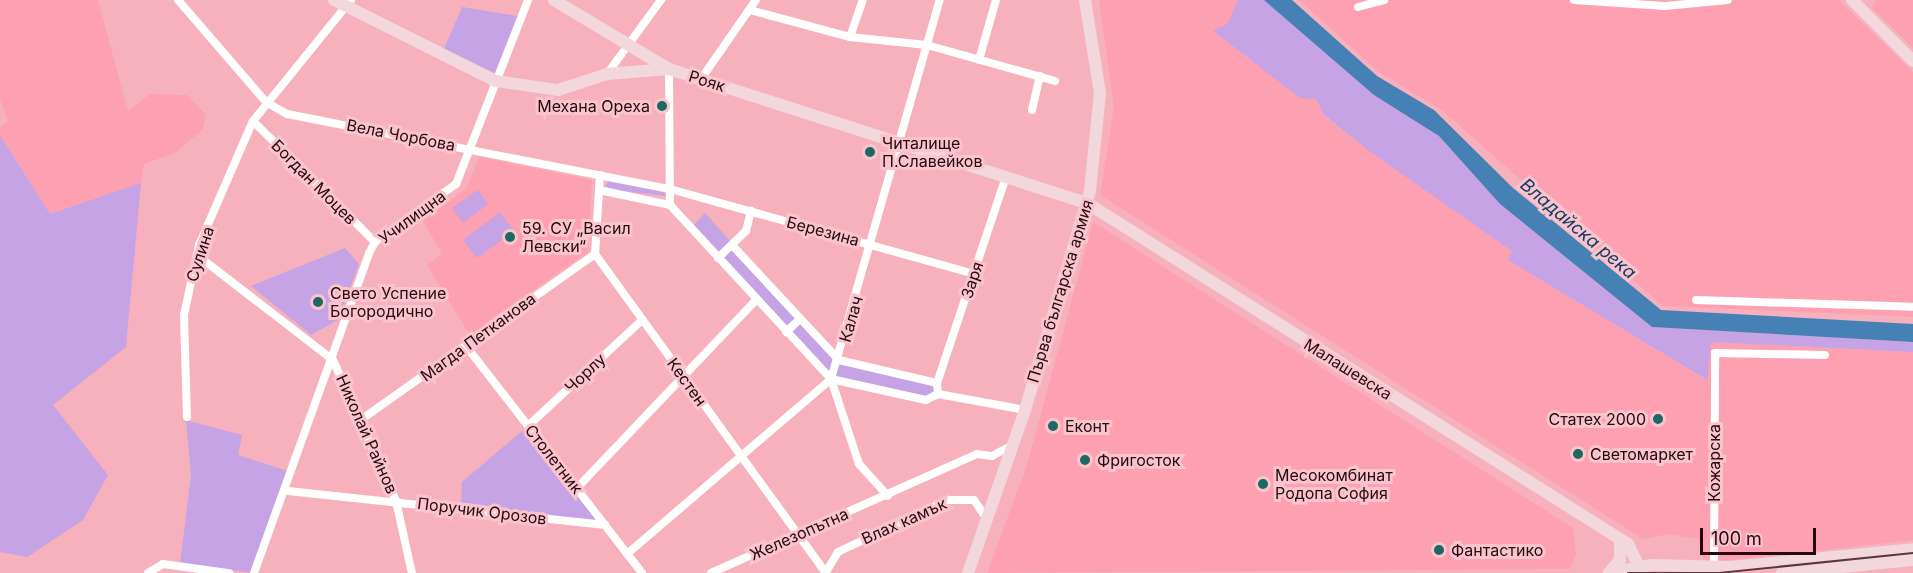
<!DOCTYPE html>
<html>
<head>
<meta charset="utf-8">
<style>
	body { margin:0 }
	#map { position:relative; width:1913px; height:573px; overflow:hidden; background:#f6b1bd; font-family:Inter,sans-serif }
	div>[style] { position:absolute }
	.built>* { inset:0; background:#fda0b1 }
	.green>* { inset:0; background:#c5a3e5 }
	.water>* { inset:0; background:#4681b6 }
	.street>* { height:8px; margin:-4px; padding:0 4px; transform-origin:4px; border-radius:4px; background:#fff }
	.secondary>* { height:12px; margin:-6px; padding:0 6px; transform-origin:6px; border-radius:6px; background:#f2d8dd }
	.tram>* { height:1.5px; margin:-0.75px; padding:0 0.75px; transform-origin:0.75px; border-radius:0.75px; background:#5f363f }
	.dots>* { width:16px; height:16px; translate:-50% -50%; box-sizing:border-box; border:3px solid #f9c4cc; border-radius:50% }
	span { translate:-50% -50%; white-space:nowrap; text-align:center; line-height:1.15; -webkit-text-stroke:6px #f9c4cc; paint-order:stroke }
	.street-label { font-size:16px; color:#270910 }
	.poi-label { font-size:16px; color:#270910 }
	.right { translate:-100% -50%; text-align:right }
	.left { translate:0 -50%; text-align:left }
	.water-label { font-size:18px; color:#133f64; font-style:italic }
	.scale { position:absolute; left:1700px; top:528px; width:116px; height:27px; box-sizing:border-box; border:3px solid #270910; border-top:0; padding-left:8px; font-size:18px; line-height:21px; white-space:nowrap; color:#270910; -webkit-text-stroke:4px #f9c4cc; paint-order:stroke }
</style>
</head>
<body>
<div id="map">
	<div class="built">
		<i style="clip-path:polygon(0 0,98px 0,128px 111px,150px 94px,187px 95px,206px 115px,203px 129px,175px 153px,144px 164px,141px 183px,50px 214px,0 135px,0 127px,8px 121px,0 100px)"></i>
		<i style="clip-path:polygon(1099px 0,1238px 0,1228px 23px,1214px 32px,1300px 98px,1315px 98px,1324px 116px,1369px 151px,1513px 251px,1508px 260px,1706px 380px,1710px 342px,1913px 352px,1913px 540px,1710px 562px,1702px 559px,1699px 539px,1668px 534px,1643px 539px,1100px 195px,1114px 107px)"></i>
		<i style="clip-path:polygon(1299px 0,1839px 0,1913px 72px,1913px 317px,1663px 306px,1442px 110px,1380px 73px)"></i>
		<i style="clip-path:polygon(1877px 0,1913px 0,1913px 48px,1872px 8px)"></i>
		<i style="clip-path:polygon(479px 157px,592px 180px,588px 252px,470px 335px,427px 265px,442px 254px,423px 221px,467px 188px)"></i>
		<i style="clip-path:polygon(1093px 222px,1573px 528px,1576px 554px,1570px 569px,987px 573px,1027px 465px)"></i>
	</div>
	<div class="green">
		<i style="clip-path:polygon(1238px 0,1264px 0,1439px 136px,1500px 204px,1652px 327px,1913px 342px,1913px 352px,1711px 342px,1707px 380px,1508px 260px,1512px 251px,1369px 151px,1324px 115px,1316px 99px,1300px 98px,1213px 31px,1228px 23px)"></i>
		<i style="clip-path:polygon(462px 7px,518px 16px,495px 73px,444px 49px)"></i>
		<i style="clip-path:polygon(0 135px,50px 214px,141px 183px,126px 347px,53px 405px,108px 475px,83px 520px,27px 557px,0 552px)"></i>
		<i style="clip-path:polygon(609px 180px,664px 191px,666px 196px,604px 189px)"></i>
		<i style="clip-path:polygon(478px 190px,488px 204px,463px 223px,452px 208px)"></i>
		<i style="clip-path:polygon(500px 212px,514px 231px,477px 258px,463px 240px)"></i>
		<i style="clip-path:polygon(705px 213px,731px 242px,719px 253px,694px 225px)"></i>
		<i style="clip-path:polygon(732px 245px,839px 360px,937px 383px,932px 399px,831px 379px,718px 258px)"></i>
		<i style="clip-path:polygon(345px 248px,359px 264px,338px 320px,311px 335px,251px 286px)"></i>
		<i style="clip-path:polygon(186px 420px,242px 435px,238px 455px,294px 473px,254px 573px,180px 564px,191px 475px)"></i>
		<i style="clip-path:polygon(528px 426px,605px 525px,461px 508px,462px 482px)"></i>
	</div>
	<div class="water">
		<i style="clip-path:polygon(1264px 0,1292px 0,1377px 76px,1434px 110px,1513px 188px,1661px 310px,1913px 324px,1913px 342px,1652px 327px,1500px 204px,1439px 136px,1374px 95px)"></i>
	</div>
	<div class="street">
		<i style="left:178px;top:0;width:135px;rotate:49.2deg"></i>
		<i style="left:266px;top:102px;width:24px;rotate:30deg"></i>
		<i style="left:287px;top:114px;width:390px;rotate:11.1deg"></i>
		<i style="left:670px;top:189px;width:317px;rotate:15.6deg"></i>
		<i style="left:1574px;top:0;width:91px;rotate:3.8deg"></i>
		<i style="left:1665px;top:6px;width:63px;rotate:-5.4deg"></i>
		<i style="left:1358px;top:7px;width:27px;rotate:-15deg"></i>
		<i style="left:750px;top:10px;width:104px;rotate:15.1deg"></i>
		<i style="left:850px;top:37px;width:77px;rotate:5.9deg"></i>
		<i style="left:927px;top:45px;width:133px;rotate:15.7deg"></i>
		<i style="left:850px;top:37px;width:39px;rotate:-71deg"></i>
		<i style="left:979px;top:60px;width:62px;rotate:-74.2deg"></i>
		<i style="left:669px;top:69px;width:136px;rotate:89.6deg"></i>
		<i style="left:607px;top:74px;width:92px;rotate:-53.9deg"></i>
		<i style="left:701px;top:79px;width:96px;rotate:-55.2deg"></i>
		<i style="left:1032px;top:110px;width:35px;rotate:-77deg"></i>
		<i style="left:253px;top:121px;width:172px;rotate:44.8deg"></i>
		<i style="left:600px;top:175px;width:79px;rotate:93.6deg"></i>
		<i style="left:595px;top:254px;width:394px;rotate:54.1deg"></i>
		<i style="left:599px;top:190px;width:73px;rotate:11.9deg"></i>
		<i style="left:670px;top:205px;width:237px;rotate:47.2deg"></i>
		<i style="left:831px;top:379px;width:97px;rotate:12.5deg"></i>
		<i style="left:926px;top:400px;width:13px;rotate:-27deg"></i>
		<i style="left:732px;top:245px;width:157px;rotate:47.1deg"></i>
		<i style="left:839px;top:360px;width:101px;rotate:13.2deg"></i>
		<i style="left:937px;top:383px;width:11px;rotate:85deg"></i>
		<i style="left:197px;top:255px;width:172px;rotate:37.7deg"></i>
		<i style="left:333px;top:360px;width:154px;rotate:65.9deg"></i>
		<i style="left:396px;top:501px;width:74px;rotate:77.5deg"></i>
		<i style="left:718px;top:258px;width:39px;rotate:-44deg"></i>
		<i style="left:746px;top:231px;width:21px;rotate:-76deg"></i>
		<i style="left:1696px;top:300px;width:217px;rotate:1.8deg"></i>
		<i style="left:786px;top:332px;width:19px;rotate:-43deg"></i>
		<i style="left:466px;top:346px;width:287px;rotate:52.2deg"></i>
		<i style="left:831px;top:379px;width:89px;rotate:71.8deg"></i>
		<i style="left:859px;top:464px;width:43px;rotate:47.8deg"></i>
		<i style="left:937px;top:383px;width:217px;rotate:-71.5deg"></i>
		<i style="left:938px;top:394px;width:88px;rotate:10.4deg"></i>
		<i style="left:187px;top:417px;width:102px;rotate:-91.7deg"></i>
		<i style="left:184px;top:315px;width:72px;rotate:-77.9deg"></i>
		<i style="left:199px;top:245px;width:135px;rotate:-66.5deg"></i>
		<i style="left:253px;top:121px;width:156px;rotate:-51deg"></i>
		<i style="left:362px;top:419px;width:286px;rotate:-35.3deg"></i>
		<i style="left:528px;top:426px;width:156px;rotate:-42.9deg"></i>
		<i style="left:577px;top:488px;width:260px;rotate:-46.4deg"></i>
		<i style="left:288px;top:491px;width:319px;rotate:6.1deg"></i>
		<i style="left:627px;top:554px;width:269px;rotate:-40.6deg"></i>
		<i style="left:831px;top:379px;width:394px;rotate:-74deg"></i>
		<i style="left:826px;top:572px;width:23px;rotate:-59deg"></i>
		<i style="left:838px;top:552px;width:122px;rotate:-25.3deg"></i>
		<i style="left:948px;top:500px;width:26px"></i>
		<i style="left:974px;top:500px;width:23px;rotate:56deg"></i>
		<i style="left:148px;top:573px;width:17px;rotate:-31deg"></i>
		<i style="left:163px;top:564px;width:67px;rotate:7.8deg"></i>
		<i style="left:254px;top:573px;width:340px;rotate:-70.2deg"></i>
		<i style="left:369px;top:253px;width:13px;rotate:-61deg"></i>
		<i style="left:375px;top:242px;width:100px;rotate:-35.6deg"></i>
		<i style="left:456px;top:184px;width:198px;rotate:-68.6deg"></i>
		<i style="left:711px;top:573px;width:291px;rotate:-24.1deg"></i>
		<i style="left:977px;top:454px;width:15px;rotate:8deg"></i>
		<i style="left:992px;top:456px;width:24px;rotate:-28deg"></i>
		<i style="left:1714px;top:573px;width:220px;rotate:-89.7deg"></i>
		<i style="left:1715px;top:353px;width:110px;rotate:1deg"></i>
	</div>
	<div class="secondary">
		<i style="left:334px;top:0;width:181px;rotate:26.6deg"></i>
		<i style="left:496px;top:81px;width:63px;rotate:8.3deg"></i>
		<i style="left:558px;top:90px;width:52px;rotate:-18.1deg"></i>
		<i style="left:607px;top:74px;width:62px;rotate:-4.6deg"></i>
		<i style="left:669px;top:69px;width:439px;rotate:17.8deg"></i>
		<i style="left:1087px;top:203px;width:640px;rotate:32.22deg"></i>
		<i style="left:1628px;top:544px;width:32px;rotate:64deg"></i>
		<i style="left:554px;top:0;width:134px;rotate:31deg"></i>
		<i style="left:1852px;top:0;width:86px;rotate:45deg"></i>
		<i style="left:968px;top:573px;width:173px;rotate:-70.7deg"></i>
		<i style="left:1025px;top:410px;width:228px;rotate:-73.5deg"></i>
		<i style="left:1090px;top:191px;width:99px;rotate:-84.2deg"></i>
		<i style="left:1100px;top:93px;width:94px;rotate:-99.2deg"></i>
		<i style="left:1609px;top:573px;width:44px;rotate:-10.5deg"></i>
		<i style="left:1652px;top:565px;width:79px;rotate:1.5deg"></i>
		<i style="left:1731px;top:567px;width:183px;rotate:-5.6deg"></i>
		<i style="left:1609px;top:573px;width:17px;rotate:-50deg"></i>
		<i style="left:1620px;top:560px;width:17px;rotate:-90deg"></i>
		<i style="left:1782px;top:573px;width:132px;rotate:-5.7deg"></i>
	</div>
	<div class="tram">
		<i style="left:1628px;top:573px;width:91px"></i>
		<i style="left:1719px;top:573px;width:195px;rotate:-5.9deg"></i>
	</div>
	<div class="dots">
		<i style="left:662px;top:106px;background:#1c6862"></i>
		<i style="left:870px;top:152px;background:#1c6862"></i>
		<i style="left:510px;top:237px;background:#1c6862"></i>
		<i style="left:318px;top:302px;background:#1c6862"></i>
		<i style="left:1658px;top:419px;background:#1c6862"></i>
		<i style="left:1053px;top:426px;background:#1c6862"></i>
		<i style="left:1578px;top:454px;background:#1c6862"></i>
		<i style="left:1085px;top:460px;background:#1c6862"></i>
		<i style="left:1263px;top:484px;background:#1c6862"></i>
		<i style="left:1439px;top:550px;background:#1c6862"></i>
	</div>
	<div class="street-label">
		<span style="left:707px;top:81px;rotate:18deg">Рояк</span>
		<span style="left:401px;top:135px;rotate:11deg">Вела Чорбова</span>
		<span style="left:314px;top:182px;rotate:45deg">Богдан Моцев</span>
		<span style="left:412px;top:217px;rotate:-36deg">Училищна</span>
		<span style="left:823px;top:231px;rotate:15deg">Березина</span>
		<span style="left:200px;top:254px;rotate:-72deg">Сулина</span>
		<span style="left:972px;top:280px;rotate:-71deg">Заря</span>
		<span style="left:1060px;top:291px;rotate:-73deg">Първа българска армия</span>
		<span style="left:851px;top:319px;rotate:-74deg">Калач</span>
		<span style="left:478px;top:337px;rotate:-36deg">Магда Петканова</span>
		<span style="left:1348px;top:369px;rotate:32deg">Малашевска</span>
		<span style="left:585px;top:373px;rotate:-43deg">Чорлу</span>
		<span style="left:687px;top:382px;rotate:54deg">Кестен</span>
		<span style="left:367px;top:434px;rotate:66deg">Николай Райнов</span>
		<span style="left:554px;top:459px;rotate:52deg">Столетник</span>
		<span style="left:1714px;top:463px;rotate:-90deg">Кожарска</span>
		<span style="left:482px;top:511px;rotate:7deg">Поручик Орозов</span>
		<span style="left:904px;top:521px;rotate:-24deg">Влах камък</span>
		<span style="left:799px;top:534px;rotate:-24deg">Железопътна</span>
	</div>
	<div class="poi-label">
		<span class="right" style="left:650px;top:106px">Механа Ореха</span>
		<span class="left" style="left:882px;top:152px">Читалище<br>П.Славейков</span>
		<span class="left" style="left:522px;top:237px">59. СУ „Васил<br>Левски“</span>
		<span class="left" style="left:330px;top:302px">Свето Успение<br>Богородично</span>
		<span class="right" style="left:1646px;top:419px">Статех 2000</span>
		<span class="left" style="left:1065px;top:426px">Еконт</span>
		<span class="left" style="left:1590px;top:454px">Светомаркет</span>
		<span class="left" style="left:1097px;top:460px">Фригосток</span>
		<span class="left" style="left:1275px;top:484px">Месокомбинат<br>Родопа София</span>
		<span class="left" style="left:1451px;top:550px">Фантастико</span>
	</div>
	<div class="water-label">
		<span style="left:1578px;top:229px;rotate:40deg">Владайска река</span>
	</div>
	<div class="scale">100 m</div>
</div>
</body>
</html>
